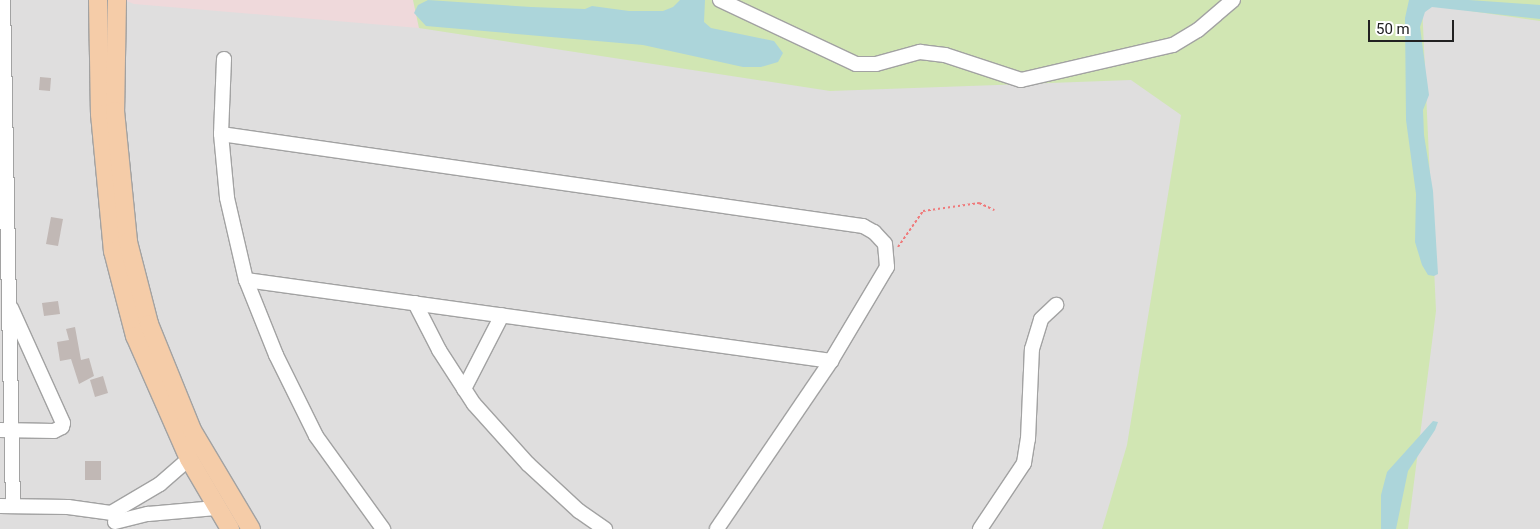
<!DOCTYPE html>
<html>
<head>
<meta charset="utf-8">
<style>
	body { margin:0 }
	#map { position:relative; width:1540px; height:529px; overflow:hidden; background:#f0ede8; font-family:Roboto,sans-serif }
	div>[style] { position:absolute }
	.residential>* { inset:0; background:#dfdede }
	.commercial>* { inset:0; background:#efd9db }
	.grass>* { inset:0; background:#d1e6b3 }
	.water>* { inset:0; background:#acd5da }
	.building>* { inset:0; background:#c1b8b5 }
	.path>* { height:2px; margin-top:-1px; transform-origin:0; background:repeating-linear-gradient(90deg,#ef7a7b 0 2.5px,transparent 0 5px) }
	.roads { filter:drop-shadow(1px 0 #a2a2a2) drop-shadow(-1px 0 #a2a2a2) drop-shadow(0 1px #a2a2a2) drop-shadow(0 -1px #a2a2a2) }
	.minor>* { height:14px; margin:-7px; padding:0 7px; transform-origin:7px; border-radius:7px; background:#fff }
	.major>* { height:18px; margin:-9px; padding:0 9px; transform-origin:9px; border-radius:9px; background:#f5cca8 }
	span { translate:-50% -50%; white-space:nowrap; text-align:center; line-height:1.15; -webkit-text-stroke:4.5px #fff; paint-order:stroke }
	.scale { position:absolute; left:1368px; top:20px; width:86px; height:22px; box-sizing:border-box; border:2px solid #212121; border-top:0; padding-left:6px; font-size:15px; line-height:18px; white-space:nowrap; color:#212121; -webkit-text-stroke:4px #fff; paint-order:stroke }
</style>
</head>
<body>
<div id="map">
	<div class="residential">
		<i style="clip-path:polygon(0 0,1540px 0,1540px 529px,0 529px)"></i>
	</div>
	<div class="commercial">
		<i style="clip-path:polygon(124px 0,413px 0,419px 28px,134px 4px)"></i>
	</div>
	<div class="grass">
		<i style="clip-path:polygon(413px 0,1540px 0,1540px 21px,1422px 4px,1436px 311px,1408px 529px,1102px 529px,1127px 445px,1181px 115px,1131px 80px,830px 91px,419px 28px)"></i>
	</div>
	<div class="water">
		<i style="clip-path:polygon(428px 0,531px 7px,585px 9px,592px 6px,629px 11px,663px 11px,673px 7px,680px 0,705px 0,704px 22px,711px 28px,774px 41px,783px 53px,778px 62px,761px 67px,743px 67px,643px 45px,426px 26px,414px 13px,418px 5px)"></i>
		<i style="clip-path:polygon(1469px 0,1540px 5px,1540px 19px,1432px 7px,1425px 12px,1420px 27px,1429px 95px,1423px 110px,1424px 135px,1433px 191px,1438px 274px,1434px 276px,1428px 275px,1422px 265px,1415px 242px,1416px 194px,1406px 120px,1405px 18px,1409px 0)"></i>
		<i style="clip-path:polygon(1433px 421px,1438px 422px,1435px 430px,1408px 471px,1396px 529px,1381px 529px,1381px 495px,1387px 472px)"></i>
	</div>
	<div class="building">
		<i style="clip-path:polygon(40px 77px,51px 78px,50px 91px,39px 90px)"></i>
		<i style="clip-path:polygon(51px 217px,63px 219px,58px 246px,46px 244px)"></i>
		<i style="clip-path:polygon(58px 301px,60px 314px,44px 316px,42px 303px)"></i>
		<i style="clip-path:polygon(75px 327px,81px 360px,89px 358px,94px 376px,79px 384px,71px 359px,60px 361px,57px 342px,69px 340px,66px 329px)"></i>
		<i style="clip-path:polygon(103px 376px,108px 393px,95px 397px,90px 380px)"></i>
		<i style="clip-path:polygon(85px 461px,101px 461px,101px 480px,85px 480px)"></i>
	</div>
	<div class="path">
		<i style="left:898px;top:247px;width:44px;rotate:-55.2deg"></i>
		<i style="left:923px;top:211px;width:57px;rotate:-8.1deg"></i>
		<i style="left:979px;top:203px;width:17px;rotate:25deg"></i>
	</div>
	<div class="roads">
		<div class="minor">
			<i style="left:3px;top:0;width:506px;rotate:88.87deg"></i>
			<i style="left:720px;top:0;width:150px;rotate:25.2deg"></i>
			<i style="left:856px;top:64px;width:20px"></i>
			<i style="left:876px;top:64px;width:46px;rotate:-15.3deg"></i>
			<i style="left:920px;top:52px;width:25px;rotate:7deg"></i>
			<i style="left:945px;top:55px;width:80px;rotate:18.2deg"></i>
			<i style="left:1021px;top:80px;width:156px;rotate:-13deg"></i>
			<i style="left:1173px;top:45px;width:29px;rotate:-31deg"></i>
			<i style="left:1198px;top:30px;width:46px;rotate:-40.6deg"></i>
			<i style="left:224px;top:59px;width:75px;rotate:92.3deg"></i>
			<i style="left:221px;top:134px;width:64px;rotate:84.6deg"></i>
			<i style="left:227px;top:198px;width:84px;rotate:77deg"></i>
			<i style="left:246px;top:280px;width:81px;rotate:68.2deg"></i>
			<i style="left:276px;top:355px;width:90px;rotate:63.7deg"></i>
			<i style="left:316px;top:436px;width:115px;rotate:54.2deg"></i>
			<i style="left:221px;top:134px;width:649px;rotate:8.16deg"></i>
			<i style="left:863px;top:226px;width:13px;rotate:29deg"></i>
			<i style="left:874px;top:232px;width:16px;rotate:47deg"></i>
			<i style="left:885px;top:244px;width:23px;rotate:85deg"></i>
			<i style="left:887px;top:267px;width:109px;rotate:120.8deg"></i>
			<i style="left:831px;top:361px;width:203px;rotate:124.2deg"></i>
			<i style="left:246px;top:280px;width:591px;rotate:7.88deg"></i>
			<i style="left:415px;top:303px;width:53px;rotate:62.9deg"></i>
			<i style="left:439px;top:350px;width:64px;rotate:57.1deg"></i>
			<i style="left:474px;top:404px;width:81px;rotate:48deg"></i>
			<i style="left:528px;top:464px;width:69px;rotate:42.7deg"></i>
			<i style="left:579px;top:511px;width:32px;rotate:35deg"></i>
			<i style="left:464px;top:389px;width:83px;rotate:-62.8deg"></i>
			<i style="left:0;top:430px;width:54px;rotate:1.1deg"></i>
			<i style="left:54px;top:431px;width:9px;rotate:-27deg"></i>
			<i style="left:62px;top:427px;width:4px;rotate:-76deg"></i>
			<i style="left:63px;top:423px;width:126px;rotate:-114.3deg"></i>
			<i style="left:0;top:506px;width:68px;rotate:0.8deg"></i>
			<i style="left:68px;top:507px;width:43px;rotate:7.9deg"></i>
			<i style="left:111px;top:513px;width:57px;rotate:-30.6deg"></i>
			<i style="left:160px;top:484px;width:38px;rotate:-41deg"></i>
			<i style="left:115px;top:522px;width:34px;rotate:-14deg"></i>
			<i style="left:148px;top:514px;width:68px;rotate:-5deg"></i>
			<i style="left:980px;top:529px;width:79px;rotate:-56.3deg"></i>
			<i style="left:1024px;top:463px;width:24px;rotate:-81deg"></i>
			<i style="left:1028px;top:439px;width:90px;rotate:-87.5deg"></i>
			<i style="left:1032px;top:349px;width:31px;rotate:-73deg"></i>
			<i style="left:1041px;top:319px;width:21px;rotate:-43deg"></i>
		</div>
		<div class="major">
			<i style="left:98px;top:0;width:114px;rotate:89deg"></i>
			<i style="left:100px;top:114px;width:138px;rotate:84.6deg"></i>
			<i style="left:113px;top:251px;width:88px;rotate:75.5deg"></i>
			<i style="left:135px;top:336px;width:134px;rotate:66.3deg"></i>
			<i style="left:189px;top:459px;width:81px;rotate:59.6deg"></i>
			<i style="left:117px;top:0;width:111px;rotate:91deg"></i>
			<i style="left:115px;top:111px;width:132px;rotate:84.3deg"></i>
			<i style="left:128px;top:242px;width:85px;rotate:75.6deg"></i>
			<i style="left:149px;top:324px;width:114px;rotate:67.9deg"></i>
			<i style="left:192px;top:430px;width:115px;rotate:59.2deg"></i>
		</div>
	</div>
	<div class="scale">50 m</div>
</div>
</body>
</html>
